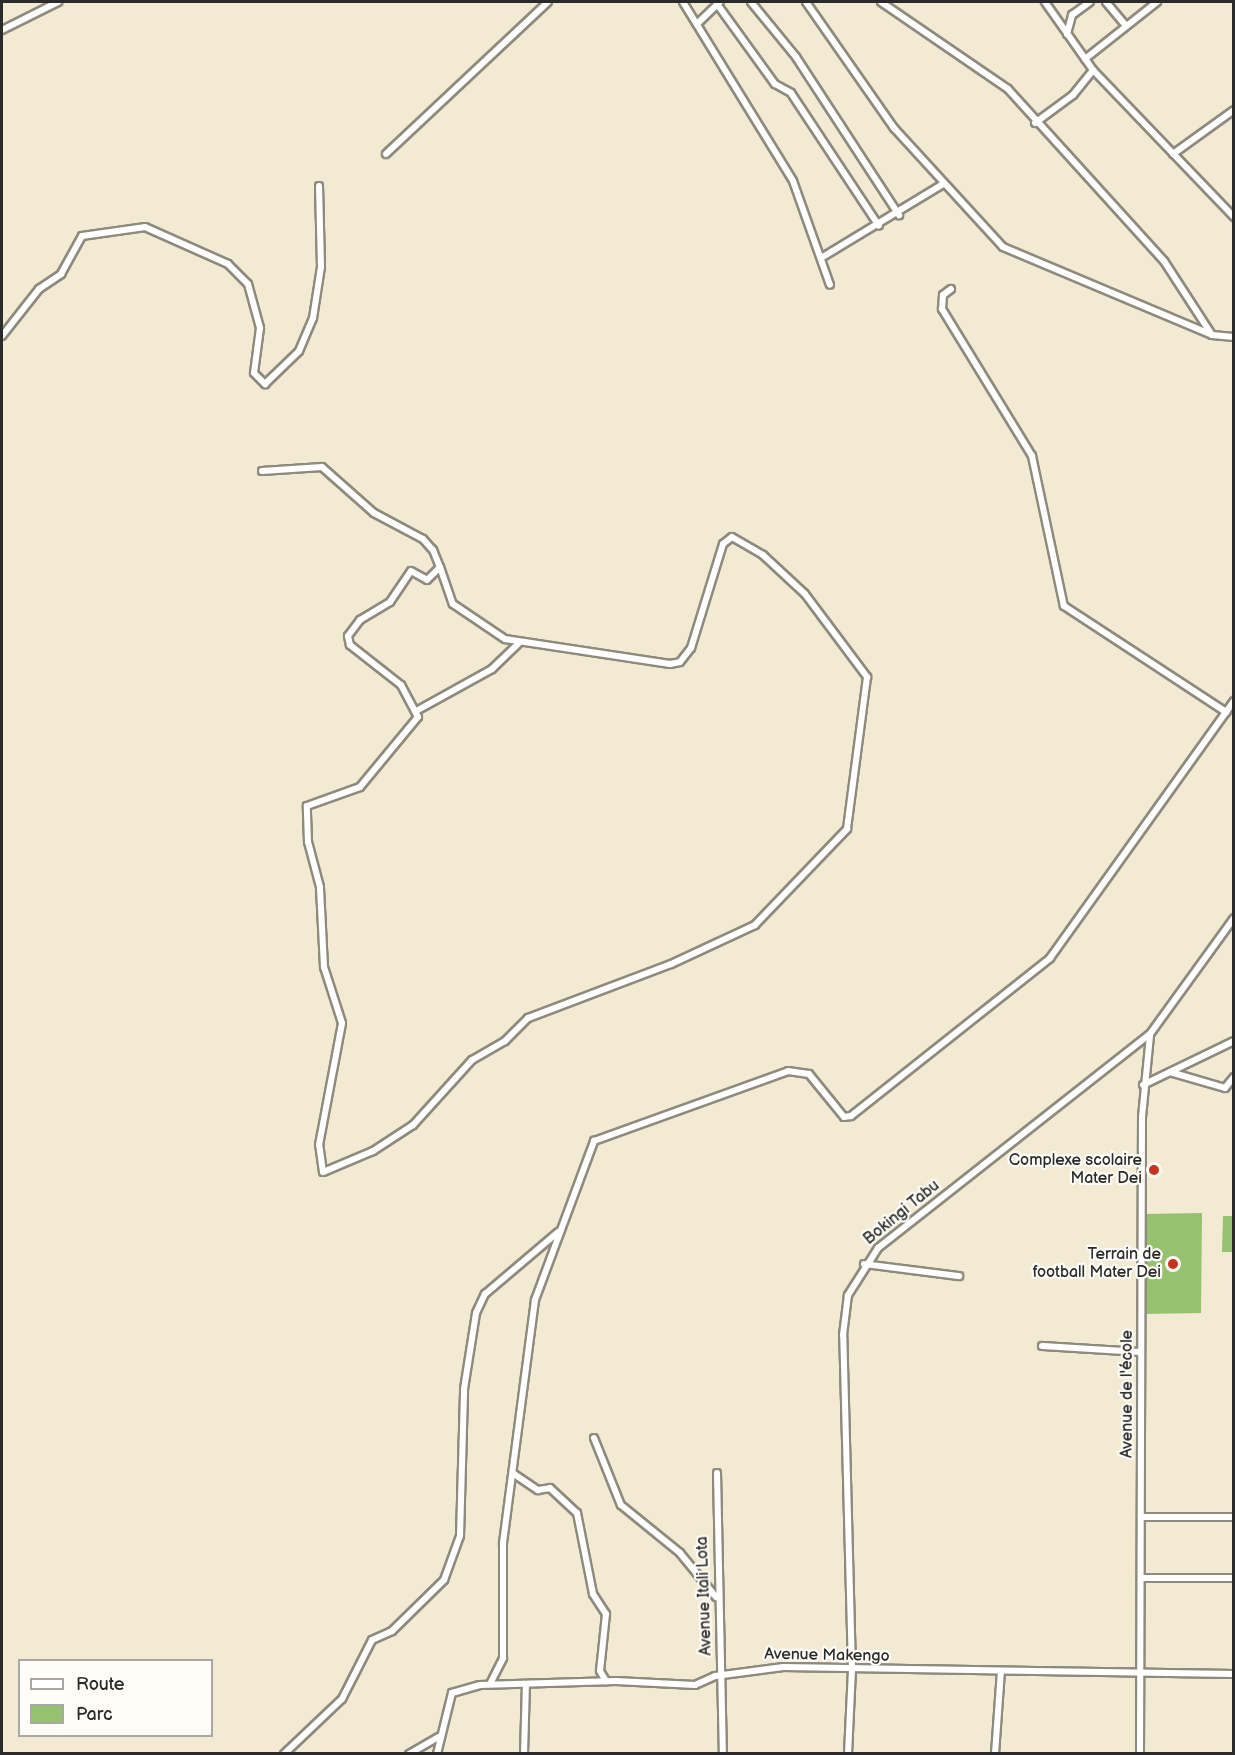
<!DOCTYPE html>
<html>
<head>
<meta charset="utf-8">
<style>
	body { margin:0 }
	#map { position:relative; width:1235px; height:1755px; overflow:hidden; background:#f2ead2; font-family:"Balsamiq Sans",sans-serif }
	div>[style] { position:absolute }
	.green>* { inset:0; background:#96c26f }
	.roads { filter:drop-shadow(2px 0 #8e8a7e) drop-shadow(-2px 0 #8e8a7e) drop-shadow(0 2px #8e8a7e) drop-shadow(0 -2px #8e8a7e) }
	.street>* { height:6px; margin:-3px; padding:0 3px; transform-origin:3px; border-radius:3px; background:#fff }
	.dots>* { width:16px; height:16px; translate:-50% -50%; box-sizing:border-box; border:3px solid #fdfcf7; border-radius:50% }
	span { translate:-50% -50%; white-space:nowrap; text-align:center; line-height:1.15; -webkit-text-stroke:4.5px #fdfcf7; paint-order:stroke }
	.poi-label { font-size:16px; color:#2b2b2b }
	.right { translate:-100% -50%; text-align:right }
	.street-label { font-size:16px; color:#2b2b2b }
	.frame { position:absolute; inset:0; border:3px solid #2b2b2b; pointer-events:none }
	.legend { position:absolute; left:18px; top:1659px; width:195px; height:78px; box-sizing:border-box; background:#fdfcf7; border:2px solid #a9a8a5; margin:0; padding:8px 10px; list-style:none; font-size:18px; color:#2b2b2b }
	.legend li { display:flex; align-items:center; gap:12px; height:30px }
	.legend b { width:30px; border:2px solid #a9a8a5 }
</style>
</head>
<body>
<div id="map">
	<div class="green">
		<i style="clip-path:polygon(1202px 1213px,1201px 1313px,1144px 1314px,1144px 1214px)"></i>
		<i style="clip-path:polygon(1223px 1216px,1233px 1216px,1233px 1252px,1222px 1252px)"></i>
	</div>
	<div class="roads">
		<div class="street">
			<i style="left:683px;top:2px;width:210px;rotate:58.4deg"></i>
			<i style="left:793px;top:181px;width:110px;rotate:70.4deg"></i>
			<i style="left:751px;top:2px;width:71px;rotate:50.7deg"></i>
			<i style="left:796px;top:57px;width:189px;rotate:56.9deg"></i>
			<i style="left:806px;top:2px;width:154px;rotate:55.1deg"></i>
			<i style="left:894px;top:128px;width:161px;rotate:47.5deg"></i>
			<i style="left:1003px;top:247px;width:227px;rotate:22.8deg"></i>
			<i style="left:1212px;top:335px;width:22px;rotate:5deg"></i>
			<i style="left:881px;top:2px;width:154px;rotate:34.4deg"></i>
			<i style="left:1008px;top:89px;width:232px;rotate:47.8deg"></i>
			<i style="left:1164px;top:261px;width:88px;rotate:57deg"></i>
			<i style="left:1045px;top:2px;width:83px;rotate:54.8deg"></i>
			<i style="left:1093px;top:70px;width:204px;rotate:46.2deg"></i>
			<i style="left:1106px;top:2px;width:31px;rotate:50deg"></i>
			<i style="left:717px;top:4px;width:99px;rotate:54.1deg"></i>
			<i style="left:775px;top:84px;width:18px;rotate:29deg"></i>
			<i style="left:791px;top:93px;width:159px;rotate:56.5deg"></i>
			<i style="left:698px;top:23px;width:30px;rotate:-44deg"></i>
			<i style="left:2px;top:30px;width:63px;rotate:-26.6deg"></i>
			<i style="left:1067px;top:34px;width:20px;rotate:-75deg"></i>
			<i style="left:1072px;top:15px;width:22px;rotate:-36deg"></i>
			<i style="left:1085px;top:59px;width:92px;rotate:-38.4deg"></i>
			<i style="left:1035px;top:123px;width:47px;rotate:-36.4deg"></i>
			<i style="left:1073px;top:95px;width:32px;rotate:-51deg"></i>
			<i style="left:386px;top:154px;width:222px;rotate:-43.2deg"></i>
			<i style="left:1173px;top:154px;width:75px;rotate:-35.8deg"></i>
			<i style="left:821px;top:258px;width:143px;rotate:-31.2deg"></i>
			<i style="left:951px;top:289px;width:10px;rotate:143deg"></i>
			<i style="left:943px;top:295px;width:14px;rotate:94deg"></i>
			<i style="left:942px;top:309px;width:172px;rotate:58.5deg"></i>
			<i style="left:1032px;top:456px;width:153px;rotate:78deg"></i>
			<i style="left:1064px;top:606px;width:194px;rotate:33.2deg"></i>
			<i style="left:2px;top:336px;width:60px;rotate:-51.8deg"></i>
			<i style="left:39px;top:289px;width:27px;rotate:-34deg"></i>
			<i style="left:61px;top:274px;width:43px;rotate:-61.1deg"></i>
			<i style="left:82px;top:236px;width:64px;rotate:-8.1deg"></i>
			<i style="left:145px;top:227px;width:91px;rotate:24deg"></i>
			<i style="left:228px;top:264px;width:28px;rotate:45deg"></i>
			<i style="left:248px;top:284px;width:46px;rotate:74.7deg"></i>
			<i style="left:260px;top:328px;width:45px;rotate:97.6deg"></i>
			<i style="left:254px;top:373px;width:16px;rotate:45deg"></i>
			<i style="left:265px;top:384px;width:47px;rotate:-44.1deg"></i>
			<i style="left:299px;top:351px;width:36px;rotate:-67deg"></i>
			<i style="left:313px;top:318px;width:52px;rotate:-81.1deg"></i>
			<i style="left:321px;top:267px;width:81px;rotate:-91.4deg"></i>
			<i style="left:262px;top:471px;width:60px;rotate:-3.8deg"></i>
			<i style="left:322px;top:467px;width:69px;rotate:41.5deg"></i>
			<i style="left:374px;top:513px;width:55px;rotate:28deg"></i>
			<i style="left:423px;top:539px;width:15px;rotate:48deg"></i>
			<i style="left:433px;top:550px;width:18px;rotate:68deg"></i>
			<i style="left:440px;top:567px;width:39px;rotate:71deg"></i>
			<i style="left:453px;top:604px;width:63px;rotate:33.9deg"></i>
			<i style="left:505px;top:639px;width:167px;rotate:8.6deg"></i>
			<i style="left:670px;top:664px;width:10px;rotate:-11deg"></i>
			<i style="left:680px;top:662px;width:18px;rotate:-52deg"></i>
			<i style="left:691px;top:648px;width:109px;rotate:-72.9deg"></i>
			<i style="left:723px;top:544px;width:11px;rotate:-38deg"></i>
			<i style="left:732px;top:537px;width:36px;rotate:30deg"></i>
			<i style="left:763px;top:555px;width:57px;rotate:42.9deg"></i>
			<i style="left:805px;top:594px;width:104px;rotate:53.2deg"></i>
			<i style="left:867px;top:677px;width:153px;rotate:97.5deg"></i>
			<i style="left:847px;top:829px;width:133px;rotate:133.8deg"></i>
			<i style="left:755px;top:925px;width:93px;rotate:155.1deg"></i>
			<i style="left:671px;top:964px;width:153px;rotate:159.3deg"></i>
			<i style="left:528px;top:1018px;width:33px;rotate:135deg"></i>
			<i style="left:505px;top:1041px;width:38px;rotate:150deg"></i>
			<i style="left:472px;top:1060px;width:88px;rotate:132.2deg"></i>
			<i style="left:413px;top:1125px;width:48px;rotate:147deg"></i>
			<i style="left:373px;top:1151px;width:54px;rotate:157.2deg"></i>
			<i style="left:323px;top:1172px;width:27px;rotate:-98deg"></i>
			<i style="left:319px;top:1145px;width:124px;rotate:-79.3deg"></i>
			<i style="left:342px;top:1023px;width:59px;rotate:-107.8deg"></i>
			<i style="left:324px;top:967px;width:80px;rotate:-92.9deg"></i>
			<i style="left:320px;top:887px;width:47px;rotate:-104.9deg"></i>
			<i style="left:308px;top:842px;width:36px;rotate:-92deg"></i>
			<i style="left:307px;top:806px;width:56px;rotate:-19.7deg"></i>
			<i style="left:360px;top:787px;width:91px;rotate:-50.4deg"></i>
			<i style="left:418px;top:717px;width:36px;rotate:-118deg"></i>
			<i style="left:401px;top:685px;width:65px;rotate:-141.9deg"></i>
			<i style="left:350px;top:645px;width:9px;rotate:-103deg"></i>
			<i style="left:348px;top:636px;width:20px;rotate:-53deg"></i>
			<i style="left:360px;top:620px;width:35px;rotate:-31deg"></i>
			<i style="left:390px;top:602px;width:37px;rotate:-56deg"></i>
			<i style="left:411px;top:571px;width:18px;rotate:29deg"></i>
			<i style="left:427px;top:580px;width:18px;rotate:-45deg"></i>
			<i style="left:418px;top:710px;width:85px;rotate:-29deg"></i>
			<i style="left:492px;top:669px;width:37px;rotate:-44deg"></i>
			<i style="left:1170px;top:1072px;width:57px;rotate:16.2deg"></i>
			<i style="left:1225px;top:1088px;width:14px;rotate:-51deg"></i>
			<i style="left:1143px;top:1085px;width:101px;rotate:-25.8deg"></i>
			<i style="left:864px;top:1264px;width:96px;rotate:7.2deg"></i>
			<i style="left:1042px;top:1346px;width:99px;rotate:3.5deg"></i>
			<i style="left:594px;top:1438px;width:72px;rotate:68.1deg"></i>
			<i style="left:621px;top:1505px;width:76px;rotate:39.1deg"></i>
			<i style="left:680px;top:1553px;width:57px;rotate:50.7deg"></i>
			<i style="left:717px;top:1473px;width:281px;rotate:88.8deg"></i>
			<i style="left:514px;top:1474px;width:29px;rotate:34deg"></i>
			<i style="left:538px;top:1490px;width:12px;rotate:-9deg"></i>
			<i style="left:550px;top:1488px;width:37px;rotate:43deg"></i>
			<i style="left:577px;top:1513px;width:83px;rotate:78.8deg"></i>
			<i style="left:593px;top:1594px;width:24px;rotate:57deg"></i>
			<i style="left:606px;top:1614px;width:57px;rotate:96deg"></i>
			<i style="left:600px;top:1671px;width:12px;rotate:59deg"></i>
			<i style="left:1141px;top:1517px;width:93px"></i>
			<i style="left:1144px;top:1578px;width:90px"></i>
			<i style="left:490px;top:1684px;width:29px;rotate:-63deg"></i>
			<i style="left:503px;top:1658px;width:115px;rotate:-90deg"></i>
			<i style="left:503px;top:1543px;width:245px;rotate:-82.5deg"></i>
			<i style="left:535px;top:1300px;width:170px;rotate:-69.6deg"></i>
			<i style="left:594px;top:1141px;width:206px;rotate:-19.8deg"></i>
			<i style="left:788px;top:1071px;width:21px;rotate:8deg"></i>
			<i style="left:809px;top:1074px;width:55px;rotate:50.9deg"></i>
			<i style="left:844px;top:1117px;width:7px;rotate:-8deg"></i>
			<i style="left:851px;top:1116px;width:254px;rotate:-38.4deg"></i>
			<i style="left:1050px;top:958px;width:316px;rotate:-54.4deg"></i>
			<i style="left:284px;top:1754px;width:80px;rotate:-43.5deg"></i>
			<i style="left:342px;top:1699px;width:66px;rotate:-63deg"></i>
			<i style="left:372px;top:1640px;width:22px;rotate:-24deg"></i>
			<i style="left:392px;top:1631px;width:73px;rotate:-44.4deg"></i>
			<i style="left:444px;top:1580px;width:47px;rotate:-70deg"></i>
			<i style="left:460px;top:1536px;width:147px;rotate:-88.4deg"></i>
			<i style="left:464px;top:1389px;width:77px;rotate:-81deg"></i>
			<i style="left:476px;top:1313px;width:21px;rotate:-65deg"></i>
			<i style="left:485px;top:1294px;width:96px;rotate:-40.3deg"></i>
			<i style="left:409px;top:1754px;width:34px;rotate:-30deg"></i>
			<i style="left:437px;top:1754px;width:63px;rotate:-76.2deg"></i>
			<i style="left:452px;top:1693px;width:29px;rotate:-16deg"></i>
			<i style="left:480px;top:1685px;width:136px;rotate:-1.7deg"></i>
			<i style="left:616px;top:1681px;width:79px;rotate:2.9deg"></i>
			<i style="left:695px;top:1685px;width:22px;rotate:-24deg"></i>
			<i style="left:715px;top:1676px;width:69px;rotate:-7.5deg"></i>
			<i style="left:783px;top:1667px;width:451px;rotate:0.9deg"></i>
			<i style="left:524px;top:1754px;width:70px;rotate:-88.4deg"></i>
			<i style="left:848px;top:1754px;width:84px;rotate:-87.3deg"></i>
			<i style="left:852px;top:1670px;width:335px;rotate:-91.5deg"></i>
			<i style="left:843px;top:1335px;width:40px;rotate:-82.9deg"></i>
			<i style="left:848px;top:1295px;width:56px;rotate:-57.4deg"></i>
			<i style="left:878px;top:1248px;width:346px;rotate:-38.2deg"></i>
			<i style="left:1150px;top:1034px;width:143px;rotate:-54.1deg"></i>
			<i style="left:995px;top:1754px;width:83px;rotate:-85.9deg"></i>
			<i style="left:1140px;top:1754px;width:637px;rotate:-89.82deg"></i>
			<i style="left:1142px;top:1117px;width:82px;rotate:-84.4deg"></i>
		</div>
	</div>
	<div class="dots">
		<i style="left:1154px;top:1170px;background:#c8321e"></i>
		<i style="left:1173px;top:1264px;background:#c8321e"></i>
	</div>
	<div class="poi-label">
		<span class="right" style="left:1142px;top:1170px">Complexe scolaire<br>Mater Dei</span>
		<span class="right" style="left:1161px;top:1264px">Terrain de<br>football Mater Dei</span>
	</div>
	<div class="street-label">
		<span style="left:902px;top:1213px;rotate:-39deg">Bokingi Tabu</span>
		<span style="left:1128px;top:1394px;rotate:-90deg">Avenue de l'école</span>
		<span style="left:705px;top:1596px;rotate:-92deg">Avenue Itali Lota</span>
		<span style="left:827px;top:1656px;rotate:1deg">Avenue Makengo</span>
	</div>
	<div class="frame"></div>
	<ul class="legend">
	<li><b style="height:8px;background:#fff"></b>Route</li>
	<li><b style="height:16px;background:#96c26f"></b>Parc</li>
	</ul>
</div>
</body>
</html>
